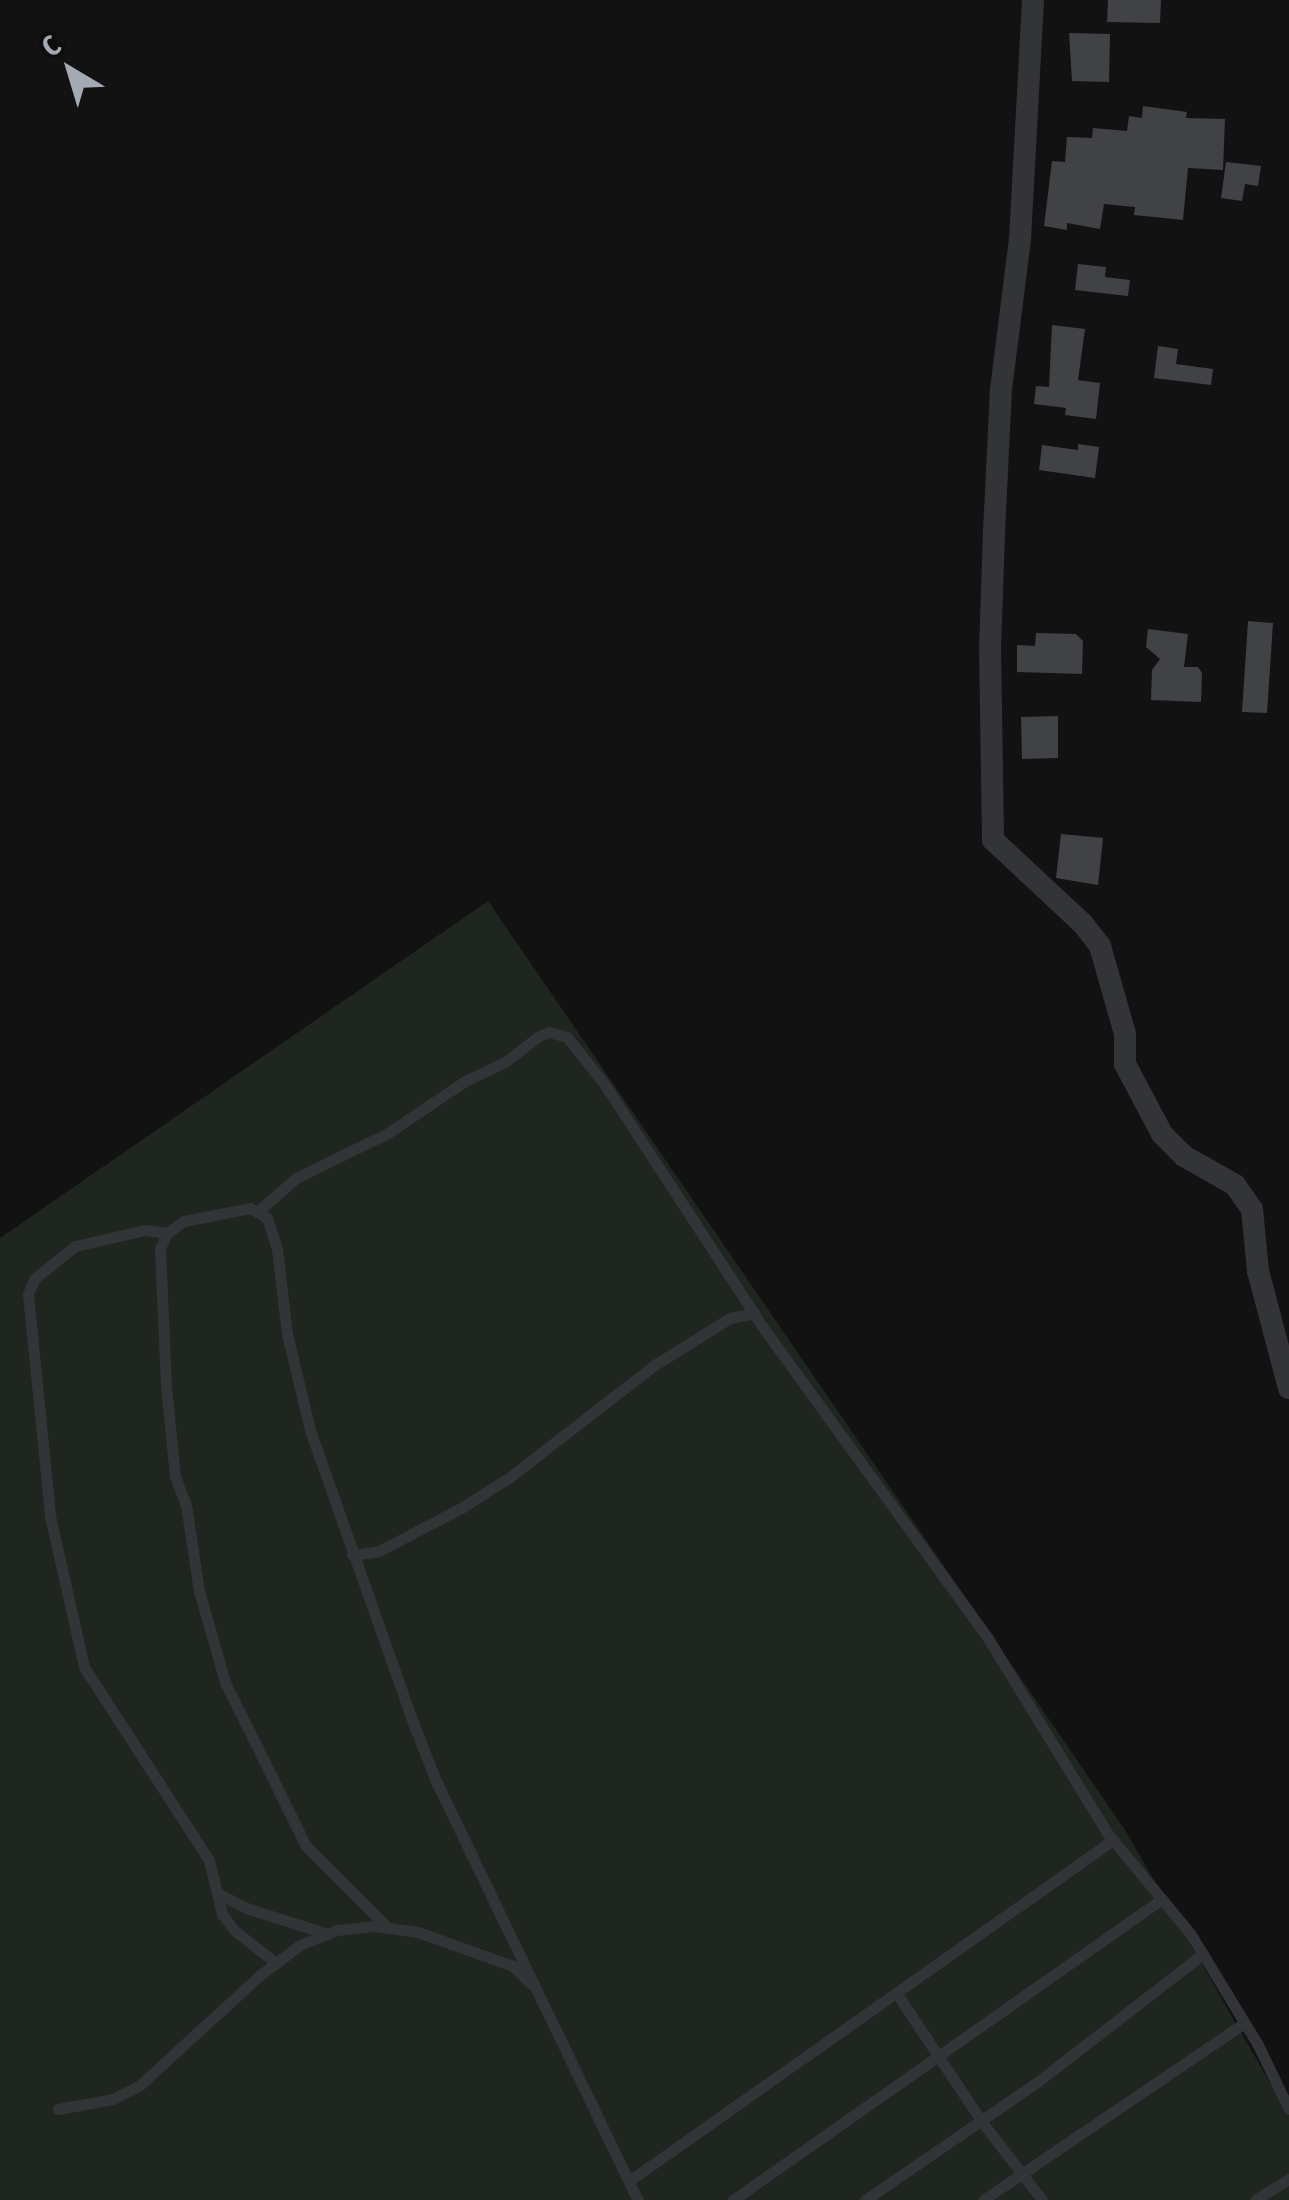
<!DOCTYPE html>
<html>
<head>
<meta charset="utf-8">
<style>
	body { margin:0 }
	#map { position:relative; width:1289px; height:2200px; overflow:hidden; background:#121213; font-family:"Fira Sans Condensed",sans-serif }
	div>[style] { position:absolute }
	.green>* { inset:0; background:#1e261f }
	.building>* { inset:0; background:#414246 }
	.service>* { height:11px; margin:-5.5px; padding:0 5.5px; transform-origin:5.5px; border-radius:5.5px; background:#333438 }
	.minor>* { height:22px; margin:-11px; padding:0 11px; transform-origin:11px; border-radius:11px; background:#333438 }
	span { translate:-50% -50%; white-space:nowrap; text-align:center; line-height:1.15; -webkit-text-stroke:10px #0d0d0e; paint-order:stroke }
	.north { position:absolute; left:20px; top:20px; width:100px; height:100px; -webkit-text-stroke:8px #0d0d0e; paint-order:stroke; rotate:322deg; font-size:28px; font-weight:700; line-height:40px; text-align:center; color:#a4aab4 }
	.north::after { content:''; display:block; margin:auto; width:35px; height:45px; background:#a4aab4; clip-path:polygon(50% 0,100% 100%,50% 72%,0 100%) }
</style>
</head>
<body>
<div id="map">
	<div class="green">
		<i style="clip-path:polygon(488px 901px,1125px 1830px,1289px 2116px,1289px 2200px,0 2200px,0 1238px)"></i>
	</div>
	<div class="building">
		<i style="clip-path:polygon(1108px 0,1161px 0,1160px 23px,1107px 22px)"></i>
		<i style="clip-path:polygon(1069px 33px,1110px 34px,1109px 82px,1072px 81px)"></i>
		<i style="clip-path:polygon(1143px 106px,1187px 112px,1186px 118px,1225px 119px,1223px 170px,1188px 168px,1183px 220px,1134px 215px,1135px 207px,1104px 204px,1100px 229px,1067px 223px,1067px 230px,1044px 226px,1052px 161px,1065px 162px,1067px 137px,1092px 138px,1093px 128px,1127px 131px,1129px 116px,1142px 118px)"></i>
		<i style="clip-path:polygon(1226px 162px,1261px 166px,1258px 186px,1245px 184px,1242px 201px,1221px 198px)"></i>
		<i style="clip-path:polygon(1078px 264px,1106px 267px,1105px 277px,1130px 280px,1128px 296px,1075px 290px)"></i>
		<i style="clip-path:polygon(1052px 325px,1085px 329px,1078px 380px,1100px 383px,1096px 419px,1065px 415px,1066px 408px,1034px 404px,1036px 386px,1049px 387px)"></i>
		<i style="clip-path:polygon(1158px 346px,1178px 349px,1176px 364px,1213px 369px,1211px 385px,1154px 378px)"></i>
		<i style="clip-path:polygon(1078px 444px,1099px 447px,1095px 478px,1039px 470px,1042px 445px,1078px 450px)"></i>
		<i style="clip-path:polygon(1248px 621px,1273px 623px,1267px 713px,1242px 712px)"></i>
		<i style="clip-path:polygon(1148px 629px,1188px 634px,1184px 667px,1198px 667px,1202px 673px,1201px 702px,1151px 700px,1152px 670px,1160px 659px,1146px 647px)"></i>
		<i style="clip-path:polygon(1036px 633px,1076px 634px,1083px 641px,1082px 674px,1017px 672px,1017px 645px,1035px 646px)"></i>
		<i style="clip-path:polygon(1058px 716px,1058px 758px,1022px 759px,1021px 717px)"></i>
		<i style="clip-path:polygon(1061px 834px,1103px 838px,1098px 885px,1056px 878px)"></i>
	</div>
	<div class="service">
		<i style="left:257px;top:1212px;width:52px;rotate:-41.1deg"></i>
		<i style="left:296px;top:1178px;width:102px;rotate:-26.1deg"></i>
		<i style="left:388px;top:1133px;width:93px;rotate:-34deg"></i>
		<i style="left:465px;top:1081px;width:44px;rotate:-25.4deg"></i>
		<i style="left:505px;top:1062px;width:43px;rotate:-37.4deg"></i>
		<i style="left:539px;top:1036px;width:11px;rotate:-22deg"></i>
		<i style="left:549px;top:1032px;width:19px;rotate:16deg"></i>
		<i style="left:567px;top:1037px;width:61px;rotate:51.6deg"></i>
		<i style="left:605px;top:1085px;width:288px;rotate:56.9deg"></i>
		<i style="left:762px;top:1326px;width:387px;rotate:54.1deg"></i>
		<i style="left:989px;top:1640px;width:228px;rotate:58.5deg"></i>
		<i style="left:1108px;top:1834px;width:129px;rotate:50.4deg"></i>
		<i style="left:1190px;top:1933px;width:131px;rotate:58.7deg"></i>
		<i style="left:1258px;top:2045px;width:71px;rotate:64.2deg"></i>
		<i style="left:167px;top:1233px;width:22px;rotate:-172deg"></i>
		<i style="left:145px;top:1230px;width:72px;rotate:167.1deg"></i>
		<i style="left:75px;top:1246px;width:51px;rotate:141.3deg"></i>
		<i style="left:35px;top:1278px;width:17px;rotate:114deg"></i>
		<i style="left:28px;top:1294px;width:223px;rotate:84.3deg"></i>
		<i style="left:50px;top:1516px;width:155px;rotate:77.3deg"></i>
		<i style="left:84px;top:1667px;width:230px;rotate:57.1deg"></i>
		<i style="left:209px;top:1860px;width:56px;rotate:76.5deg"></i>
		<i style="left:222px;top:1914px;width:21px;rotate:53deg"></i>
		<i style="left:235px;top:1931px;width:52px;rotate:38deg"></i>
		<i style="left:352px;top:1555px;width:27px;rotate:-8deg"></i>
		<i style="left:379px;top:1551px;width:93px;rotate:-27.7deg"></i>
		<i style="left:461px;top:1508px;width:58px;rotate:-32.3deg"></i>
		<i style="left:510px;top:1477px;width:181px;rotate:-37.8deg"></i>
		<i style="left:653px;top:1366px;width:91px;rotate:-31.9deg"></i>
		<i style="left:730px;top:1318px;width:25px;rotate:-11deg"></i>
		<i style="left:217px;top:1893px;width:33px;rotate:27deg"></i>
		<i style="left:246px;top:1908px;width:86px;rotate:17.6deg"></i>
		<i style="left:388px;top:1928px;width:116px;rotate:-135deg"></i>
		<i style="left:306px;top:1846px;width:183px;rotate:-116.3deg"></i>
		<i style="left:225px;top:1682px;width:95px;rotate:-105.9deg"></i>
		<i style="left:199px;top:1591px;width:87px;rotate:-98.6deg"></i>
		<i style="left:186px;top:1505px;width:31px;rotate:-111deg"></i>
		<i style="left:175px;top:1476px;width:90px;rotate:-95.7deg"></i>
		<i style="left:166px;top:1386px;width:138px;rotate:-92.5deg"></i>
		<i style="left:160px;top:1248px;width:17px;rotate:-65deg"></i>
		<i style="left:167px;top:1233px;width:21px;rotate:-35deg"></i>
		<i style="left:184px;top:1221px;width:67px;rotate:-11.1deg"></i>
		<i style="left:250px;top:1208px;width:20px;rotate:30deg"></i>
		<i style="left:267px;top:1218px;width:33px;rotate:72deg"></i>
		<i style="left:277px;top:1249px;width:86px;rotate:83.3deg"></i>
		<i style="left:287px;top:1334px;width:99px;rotate:76.5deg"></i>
		<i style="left:310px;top:1430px;width:313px;rotate:70.6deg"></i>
		<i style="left:414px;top:1725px;width:60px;rotate:68.6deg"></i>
		<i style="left:436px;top:1781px;width:465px;rotate:64.3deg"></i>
		<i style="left:897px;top:1994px;width:154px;rotate:56.4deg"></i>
		<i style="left:982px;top:2122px;width:98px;rotate:52.4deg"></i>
		<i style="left:58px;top:2109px;width:56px;rotate:-10.3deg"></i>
		<i style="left:113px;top:2099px;width:30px;rotate:-27deg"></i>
		<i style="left:140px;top:2085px;width:161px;rotate:-42.5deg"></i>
		<i style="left:259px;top:1976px;width:51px;rotate:-37.1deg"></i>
		<i style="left:300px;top:1945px;width:40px;rotate:-22deg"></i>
		<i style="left:337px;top:1930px;width:37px;rotate:-6deg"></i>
		<i style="left:374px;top:1926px;width:44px;rotate:7.8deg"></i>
		<i style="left:418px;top:1932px;width:101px;rotate:19.7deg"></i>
		<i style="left:513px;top:1966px;width:27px;rotate:45deg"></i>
		<i style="left:629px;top:2181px;width:592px;rotate:-35.17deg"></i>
		<i style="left:733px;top:2200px;width:524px;rotate:-35.05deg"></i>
		<i style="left:865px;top:2200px;width:207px;rotate:-34.4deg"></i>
		<i style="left:1036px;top:2083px;width:211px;rotate:-37.7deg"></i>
		<i style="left:983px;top:2200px;width:315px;rotate:-34.1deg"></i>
		<i style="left:1255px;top:2200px;width:40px;rotate:-32deg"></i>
	</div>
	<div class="minor">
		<i style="left:1033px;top:0;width:239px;rotate:93.1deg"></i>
		<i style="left:1020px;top:239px;width:151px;rotate:97.2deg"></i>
		<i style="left:1001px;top:389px;width:145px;rotate:92.8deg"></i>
		<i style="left:994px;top:534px;width:112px;rotate:92deg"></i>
		<i style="left:990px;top:646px;width:194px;rotate:89.1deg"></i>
		<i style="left:993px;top:840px;width:123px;rotate:43deg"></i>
		<i style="left:1083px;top:924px;width:28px;rotate:52deg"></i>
		<i style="left:1100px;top:946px;width:91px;rotate:74.1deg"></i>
		<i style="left:1125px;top:1034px;width:30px;rotate:90deg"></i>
		<i style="left:1125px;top:1064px;width:79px;rotate:62.1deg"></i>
		<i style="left:1162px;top:1134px;width:31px;rotate:45deg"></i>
		<i style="left:1184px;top:1156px;width:59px;rotate:29.6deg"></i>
		<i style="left:1235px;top:1185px;width:29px;rotate:55deg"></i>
		<i style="left:1252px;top:1209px;width:62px;rotate:84.5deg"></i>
		<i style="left:1258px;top:1271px;width:121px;rotate:75.2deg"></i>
	</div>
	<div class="north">С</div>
</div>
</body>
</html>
